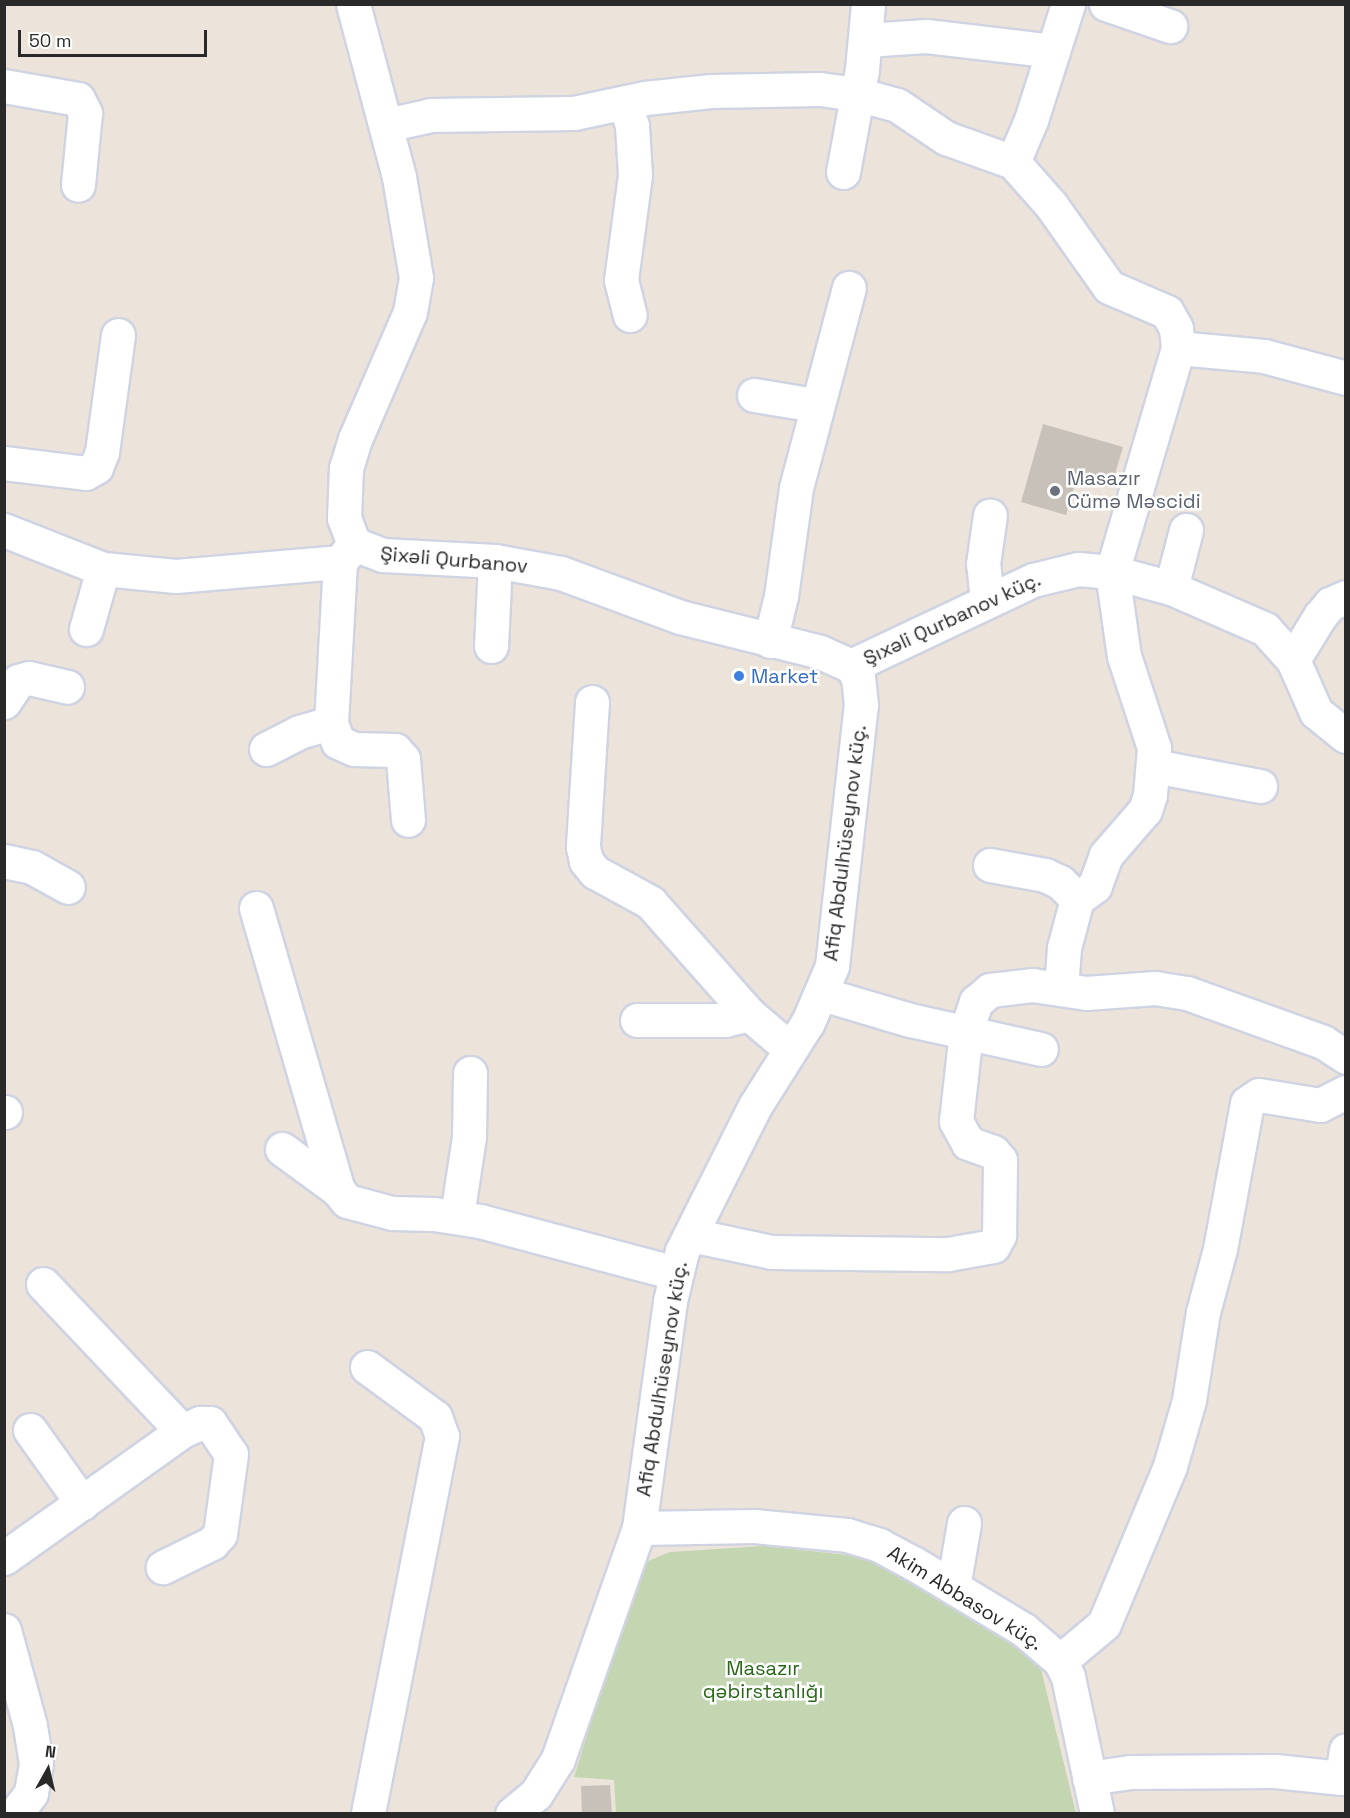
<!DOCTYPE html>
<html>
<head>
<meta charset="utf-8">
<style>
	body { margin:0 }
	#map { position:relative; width:1350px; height:1818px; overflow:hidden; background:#ece4da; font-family:"Space Grotesk",sans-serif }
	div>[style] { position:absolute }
	.cemetery>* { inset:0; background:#c3d6b1 }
	.building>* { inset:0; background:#c7c1ba }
	.roads { filter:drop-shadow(2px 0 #cfd3e2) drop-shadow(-2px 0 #cfd3e2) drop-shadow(0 2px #cfd3e2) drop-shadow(0 -2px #cfd3e2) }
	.minor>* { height:33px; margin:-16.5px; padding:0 16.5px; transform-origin:16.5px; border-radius:16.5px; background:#fff }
	.dots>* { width:16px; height:16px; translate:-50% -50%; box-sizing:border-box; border:3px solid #fff; border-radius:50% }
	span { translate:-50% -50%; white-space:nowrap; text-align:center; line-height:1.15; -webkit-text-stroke:5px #fff; paint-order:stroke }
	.worship-label { font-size:20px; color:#5b616d }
	.left { translate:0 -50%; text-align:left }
	.street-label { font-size:20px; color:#292929 }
	.shop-label { font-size:20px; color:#366cbe }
	.park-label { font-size:20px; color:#286718 }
	.frame { position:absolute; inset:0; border:6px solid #292929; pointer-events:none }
	.north { position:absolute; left:18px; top:1740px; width:60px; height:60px; -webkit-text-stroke:4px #fff; paint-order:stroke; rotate:8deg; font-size:16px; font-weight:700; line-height:24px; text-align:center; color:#292929 }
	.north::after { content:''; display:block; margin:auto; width:21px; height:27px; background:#292929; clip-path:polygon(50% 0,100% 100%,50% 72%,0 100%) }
	.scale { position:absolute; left:18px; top:30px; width:189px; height:27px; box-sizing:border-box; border:3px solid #292929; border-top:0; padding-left:8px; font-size:18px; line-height:21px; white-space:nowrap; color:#292929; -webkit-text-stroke:4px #fff; paint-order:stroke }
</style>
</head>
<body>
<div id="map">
	<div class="cemetery">
		<i style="clip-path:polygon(765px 1546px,865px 1557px,904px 1576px,1038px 1657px,1076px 1813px,616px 1813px,614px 1780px,574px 1777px,641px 1564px,670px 1552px)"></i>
	</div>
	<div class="building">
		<i style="clip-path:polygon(1043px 424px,1123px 447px,1111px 488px,1077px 478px,1066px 515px,1021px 502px)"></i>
		<i style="clip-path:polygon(610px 1785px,612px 1814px,582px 1814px,581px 1786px)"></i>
	</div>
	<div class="roads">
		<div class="minor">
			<i style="left:353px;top:4px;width:179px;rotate:75.1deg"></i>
			<i style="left:399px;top:177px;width:102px;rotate:80.4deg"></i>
			<i style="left:416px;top:278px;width:35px;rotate:100deg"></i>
			<i style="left:410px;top:312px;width:138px;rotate:113.4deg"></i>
			<i style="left:355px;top:439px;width:30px;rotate:107deg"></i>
			<i style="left:346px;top:468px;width:50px;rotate:92.3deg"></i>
			<i style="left:344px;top:518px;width:28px;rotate:69deg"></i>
			<i style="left:354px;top:544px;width:31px;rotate:21deg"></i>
			<i style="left:383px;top:555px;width:112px;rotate:3.1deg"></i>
			<i style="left:495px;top:561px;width:67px;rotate:10.3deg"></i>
			<i style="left:561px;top:573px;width:127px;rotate:20.3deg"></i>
			<i style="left:680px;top:617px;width:144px;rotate:14deg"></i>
			<i style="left:820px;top:652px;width:34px;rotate:24deg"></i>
			<i style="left:1106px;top:4px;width:68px;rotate:19deg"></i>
			<i style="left:865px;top:40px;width:61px;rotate:-3.8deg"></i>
			<i style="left:926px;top:36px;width:128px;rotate:6.7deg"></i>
			<i style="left:4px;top:86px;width:75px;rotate:10deg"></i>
			<i style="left:78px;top:99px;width:16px;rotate:63deg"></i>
			<i style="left:85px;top:113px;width:72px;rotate:95.6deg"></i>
			<i style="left:625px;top:104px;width:23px;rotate:72deg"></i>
			<i style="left:632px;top:126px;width:49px;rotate:86.5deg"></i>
			<i style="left:635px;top:175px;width:106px;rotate:97.6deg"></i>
			<i style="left:621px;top:280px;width:36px;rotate:76deg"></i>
			<i style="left:386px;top:125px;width:46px;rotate:-12.5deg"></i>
			<i style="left:431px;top:115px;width:143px;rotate:-0.8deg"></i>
			<i style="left:574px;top:113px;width:73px;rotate:-11.9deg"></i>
			<i style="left:645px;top:98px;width:66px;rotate:-6.1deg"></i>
			<i style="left:711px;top:91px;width:109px;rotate:-1.1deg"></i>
			<i style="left:820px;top:89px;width:37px;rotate:8deg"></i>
			<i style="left:857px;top:94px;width:41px;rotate:15.4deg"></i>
			<i style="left:897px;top:105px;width:59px;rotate:34deg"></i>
			<i style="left:946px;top:138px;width:71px;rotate:19.7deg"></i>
			<i style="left:1013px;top:162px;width:57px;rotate:48.5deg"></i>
			<i style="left:1051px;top:205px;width:100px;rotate:54.7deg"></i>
			<i style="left:1109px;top:287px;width:63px;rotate:23.3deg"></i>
			<i style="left:1167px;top:312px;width:18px;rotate:61deg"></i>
			<i style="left:1176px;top:328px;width:20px;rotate:84deg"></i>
			<i style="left:1178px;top:348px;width:234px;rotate:106.4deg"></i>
			<i style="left:1112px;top:572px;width:85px;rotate:81.9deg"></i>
			<i style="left:1124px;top:656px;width:97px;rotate:71.9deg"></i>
			<i style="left:1154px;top:748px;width:47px;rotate:94.9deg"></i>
			<i style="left:1150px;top:795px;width:16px;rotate:108deg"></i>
			<i style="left:1145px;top:810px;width:60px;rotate:130.9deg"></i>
			<i style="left:1106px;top:855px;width:33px;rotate:110deg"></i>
			<i style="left:1095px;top:886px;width:22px;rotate:144deg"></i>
			<i style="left:1077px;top:899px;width:51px;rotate:104.9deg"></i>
			<i style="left:1064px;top:948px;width:41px;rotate:94.2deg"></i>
			<i style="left:1013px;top:162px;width:46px;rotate:-66.8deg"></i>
			<i style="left:1031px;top:120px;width:122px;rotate:-72.3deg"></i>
			<i style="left:843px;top:172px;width:105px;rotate:-79.5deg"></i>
			<i style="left:862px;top:69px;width:65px;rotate:-84.7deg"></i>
			<i style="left:1178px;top:348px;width:86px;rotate:5.3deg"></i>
			<i style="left:1264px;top:356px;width:85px;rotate:15deg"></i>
			<i style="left:754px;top:395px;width:62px;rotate:9.3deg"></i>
			<i style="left:4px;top:463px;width:82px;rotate:7deg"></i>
			<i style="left:85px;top:473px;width:13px;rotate:-29deg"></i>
			<i style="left:96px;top:467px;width:16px;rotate:-68deg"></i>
			<i style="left:102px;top:452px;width:118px;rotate:-82.2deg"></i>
			<i style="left:4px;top:530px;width:106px;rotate:21.5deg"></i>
			<i style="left:103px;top:569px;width:73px;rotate:5.5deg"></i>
			<i style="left:176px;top:576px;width:165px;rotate:-4.9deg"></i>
			<i style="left:340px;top:562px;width:23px;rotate:-52deg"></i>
			<i style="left:340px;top:562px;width:161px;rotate:93.2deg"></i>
			<i style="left:331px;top:723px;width:20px;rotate:70deg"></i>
			<i style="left:338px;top:742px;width:17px;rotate:24deg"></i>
			<i style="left:354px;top:749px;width:41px;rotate:1.4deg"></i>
			<i style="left:395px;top:750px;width:12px;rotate:48deg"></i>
			<i style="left:403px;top:759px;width:61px;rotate:85.3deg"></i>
			<i style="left:1171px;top:588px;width:60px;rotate:-75.5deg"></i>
			<i style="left:987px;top:600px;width:36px;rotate:-96deg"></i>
			<i style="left:983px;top:564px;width:49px;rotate:-81.9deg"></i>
			<i style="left:86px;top:629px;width:62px;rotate:-74.2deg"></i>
			<i style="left:770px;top:641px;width:46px;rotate:-76.3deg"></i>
			<i style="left:781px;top:596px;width:109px;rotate:-82.1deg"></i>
			<i style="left:796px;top:488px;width:207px;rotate:-75.2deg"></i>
			<i style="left:491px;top:646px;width:85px;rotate:-87.3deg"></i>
			<i style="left:1293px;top:660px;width:52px;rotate:-58.5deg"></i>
			<i style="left:1320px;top:616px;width:16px;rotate:-50deg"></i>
			<i style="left:1330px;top:604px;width:17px;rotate:-24deg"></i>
			<i style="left:851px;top:666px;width:201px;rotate:-25.3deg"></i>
			<i style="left:1033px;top:580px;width:46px;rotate:-13.7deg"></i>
			<i style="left:1078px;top:569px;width:34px;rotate:5deg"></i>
			<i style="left:1112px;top:572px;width:61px;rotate:15.2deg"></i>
			<i style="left:1171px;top:588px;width:103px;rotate:23.6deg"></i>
			<i style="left:1265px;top:629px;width:42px;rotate:47.9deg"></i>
			<i style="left:1293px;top:660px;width:57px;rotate:66.1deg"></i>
			<i style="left:1316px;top:712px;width:38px;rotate:39deg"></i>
			<i style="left:4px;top:702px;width:25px;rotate:-56deg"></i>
			<i style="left:18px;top:681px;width:11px;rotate:-15deg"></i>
			<i style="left:29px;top:678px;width:39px;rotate:13deg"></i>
			<i style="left:592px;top:702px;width:145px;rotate:93.6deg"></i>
			<i style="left:583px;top:847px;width:14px;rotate:78deg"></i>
			<i style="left:586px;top:861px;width:14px;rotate:51deg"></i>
			<i style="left:595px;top:872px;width:63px;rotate:28.6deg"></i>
			<i style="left:650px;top:902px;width:149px;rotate:48.5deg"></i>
			<i style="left:749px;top:1014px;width:54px;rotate:40.5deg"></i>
			<i style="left:266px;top:749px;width:37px;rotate:-27deg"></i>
			<i style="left:299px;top:732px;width:33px;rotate:-16deg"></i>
			<i style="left:1154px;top:766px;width:108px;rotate:10.7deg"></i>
			<i style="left:4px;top:861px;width:29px;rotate:12deg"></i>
			<i style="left:32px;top:867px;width:41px;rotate:29.1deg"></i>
			<i style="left:990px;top:865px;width:56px;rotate:10.3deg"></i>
			<i style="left:1045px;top:875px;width:17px;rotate:25deg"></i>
			<i style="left:1060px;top:882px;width:24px;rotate:45deg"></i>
			<i style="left:256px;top:908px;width:294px;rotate:73.8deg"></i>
			<i style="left:338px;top:1190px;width:14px;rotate:51deg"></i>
			<i style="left:347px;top:1201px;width:47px;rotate:14.9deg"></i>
			<i style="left:392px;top:1213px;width:42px;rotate:1.4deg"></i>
			<i style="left:434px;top:1214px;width:47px;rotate:8.7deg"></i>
			<i style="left:480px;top:1221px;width:203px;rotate:14.9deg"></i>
			<i style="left:822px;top:994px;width:92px;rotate:16.5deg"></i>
			<i style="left:910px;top:1020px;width:134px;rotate:12.5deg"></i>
			<i style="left:637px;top:1020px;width:88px"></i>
			<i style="left:725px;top:1020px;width:25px;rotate:-14deg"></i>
			<i style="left:4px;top:1112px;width:1px"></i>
			<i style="left:282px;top:1149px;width:69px;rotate:36.2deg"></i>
			<i style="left:457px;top:1216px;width:80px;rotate:-81.4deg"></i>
			<i style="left:469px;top:1137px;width:64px;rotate:-89.1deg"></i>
			<i style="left:691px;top:1235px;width:83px;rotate:11.9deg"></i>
			<i style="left:772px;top:1252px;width:176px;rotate:0.7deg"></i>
			<i style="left:948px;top:1254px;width:46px;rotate:-10.1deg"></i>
			<i style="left:993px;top:1246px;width:13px;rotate:-61deg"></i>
			<i style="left:999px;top:1235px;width:75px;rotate:-89.2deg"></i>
			<i style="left:1000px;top:1160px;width:11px;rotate:-131deg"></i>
			<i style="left:993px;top:1152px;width:27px;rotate:-160deg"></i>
			<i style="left:968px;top:1143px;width:25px;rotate:-119deg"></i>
			<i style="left:956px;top:1121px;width:90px;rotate:-83.6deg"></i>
			<i style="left:966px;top:1032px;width:32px;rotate:-72deg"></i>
			<i style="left:976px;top:1002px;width:18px;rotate:-41deg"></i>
			<i style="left:990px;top:990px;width:42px;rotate:-6.8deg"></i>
			<i style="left:1032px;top:985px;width:55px;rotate:8.4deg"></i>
			<i style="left:1086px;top:993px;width:69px;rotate:-4.1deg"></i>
			<i style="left:1155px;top:988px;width:32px;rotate:9deg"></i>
			<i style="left:1187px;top:993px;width:145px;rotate:19.8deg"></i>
			<i style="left:1323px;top:1042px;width:27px;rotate:33deg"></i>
			<i style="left:43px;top:1284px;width:202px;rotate:46.6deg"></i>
			<i style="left:367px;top:1367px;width:84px;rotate:36.3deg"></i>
			<i style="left:435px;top:1417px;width:20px;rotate:70deg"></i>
			<i style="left:442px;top:1436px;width:385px;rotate:101.1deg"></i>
			<i style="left:30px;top:1430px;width:90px;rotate:54.5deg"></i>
			<i style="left:639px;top:1528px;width:115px;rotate:-1deg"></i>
			<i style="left:754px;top:1526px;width:93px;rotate:5.5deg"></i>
			<i style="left:847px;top:1535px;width:34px;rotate:17deg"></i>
			<i style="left:879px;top:1545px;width:38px;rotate:28deg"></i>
			<i style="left:913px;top:1563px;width:130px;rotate:31.1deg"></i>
			<i style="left:1024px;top:1630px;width:48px;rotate:40.7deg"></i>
			<i style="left:1060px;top:1661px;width:18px;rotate:63deg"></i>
			<i style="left:1068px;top:1677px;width:140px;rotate:78deg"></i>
			<i style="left:4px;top:1558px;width:219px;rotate:-35.5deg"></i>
			<i style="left:182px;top:1431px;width:20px;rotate:-24deg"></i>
			<i style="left:200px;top:1423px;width:10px"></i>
			<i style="left:210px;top:1423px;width:37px;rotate:56deg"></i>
			<i style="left:231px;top:1454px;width:81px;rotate:97.8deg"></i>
			<i style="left:220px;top:1534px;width:12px;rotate:132deg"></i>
			<i style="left:212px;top:1543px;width:55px;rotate:153.9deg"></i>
			<i style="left:953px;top:1587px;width:65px;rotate:-80.2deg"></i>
			<i style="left:4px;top:1630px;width:99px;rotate:74.8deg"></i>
			<i style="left:30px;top:1726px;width:38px;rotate:81deg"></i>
			<i style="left:36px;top:1764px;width:29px;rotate:100deg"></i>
			<i style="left:31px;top:1793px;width:26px;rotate:127deg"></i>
			<i style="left:1060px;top:1661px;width:57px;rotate:-40.1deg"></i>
			<i style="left:1104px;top:1624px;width:171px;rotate:-67.3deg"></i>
			<i style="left:1170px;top:1466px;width:69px;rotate:-73.9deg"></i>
			<i style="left:1189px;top:1400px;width:89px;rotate:-81deg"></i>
			<i style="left:1203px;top:1312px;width:65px;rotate:-74.9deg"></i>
			<i style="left:1220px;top:1249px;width:148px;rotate:-79.5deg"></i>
			<i style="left:1247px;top:1103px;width:14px;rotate:-34deg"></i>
			<i style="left:1259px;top:1095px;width:62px;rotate:9.3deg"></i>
			<i style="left:1320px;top:1105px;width:29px;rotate:-27deg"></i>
			<i style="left:1089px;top:1778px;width:41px;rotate:-8.3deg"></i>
			<i style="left:1130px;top:1772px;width:145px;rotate:-0.4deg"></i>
			<i style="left:1275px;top:1771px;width:67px;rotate:6deg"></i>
			<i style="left:1342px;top:1778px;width:28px;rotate:-82deg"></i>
			<i style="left:512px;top:1814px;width:31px;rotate:-40deg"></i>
			<i style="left:536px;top:1794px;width:41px;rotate:-57.8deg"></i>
			<i style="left:558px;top:1759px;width:245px;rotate:-70.7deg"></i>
			<i style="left:639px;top:1528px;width:229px;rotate:-82.2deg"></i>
			<i style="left:670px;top:1301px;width:51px;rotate:-76.5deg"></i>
			<i style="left:682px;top:1251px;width:162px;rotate:-63.3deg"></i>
			<i style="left:755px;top:1106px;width:99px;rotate:-57.8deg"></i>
			<i style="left:808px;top:1022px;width:61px;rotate:-66.8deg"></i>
			<i style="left:832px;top:966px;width:263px;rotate:-83.7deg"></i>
			<i style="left:861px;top:705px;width:28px;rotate:-96deg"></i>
			<i style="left:858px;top:677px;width:13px;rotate:-122deg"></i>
		</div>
	</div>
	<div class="dots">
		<i style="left:1055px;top:491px;background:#6b7280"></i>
		<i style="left:739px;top:676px;background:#3f7fe0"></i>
	</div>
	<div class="worship-label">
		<span class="left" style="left:1067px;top:490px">Masazır<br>Cümə Məscidi</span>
	</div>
	<div class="street-label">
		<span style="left:454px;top:560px;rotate:5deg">Şixəli Qurbanov</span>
		<span style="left:952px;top:619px;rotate:-25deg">Şıxəli Qurbanov küç.</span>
		<span style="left:845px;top:843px;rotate:-83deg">Afiq Abdulhüseynov küç.</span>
		<span style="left:662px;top:1379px;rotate:-81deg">Afiq Abdulhüseynov küç.</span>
		<span style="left:965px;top:1598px;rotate:32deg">Akim Abbasov küç.</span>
	</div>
	<div class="shop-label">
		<span class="left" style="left:751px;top:676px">Market</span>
	</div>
	<div class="park-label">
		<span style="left:763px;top:1680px">Masazır<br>qəbirstanlığı</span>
	</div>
	<div class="frame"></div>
	<div class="north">N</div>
	<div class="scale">50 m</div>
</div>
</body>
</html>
